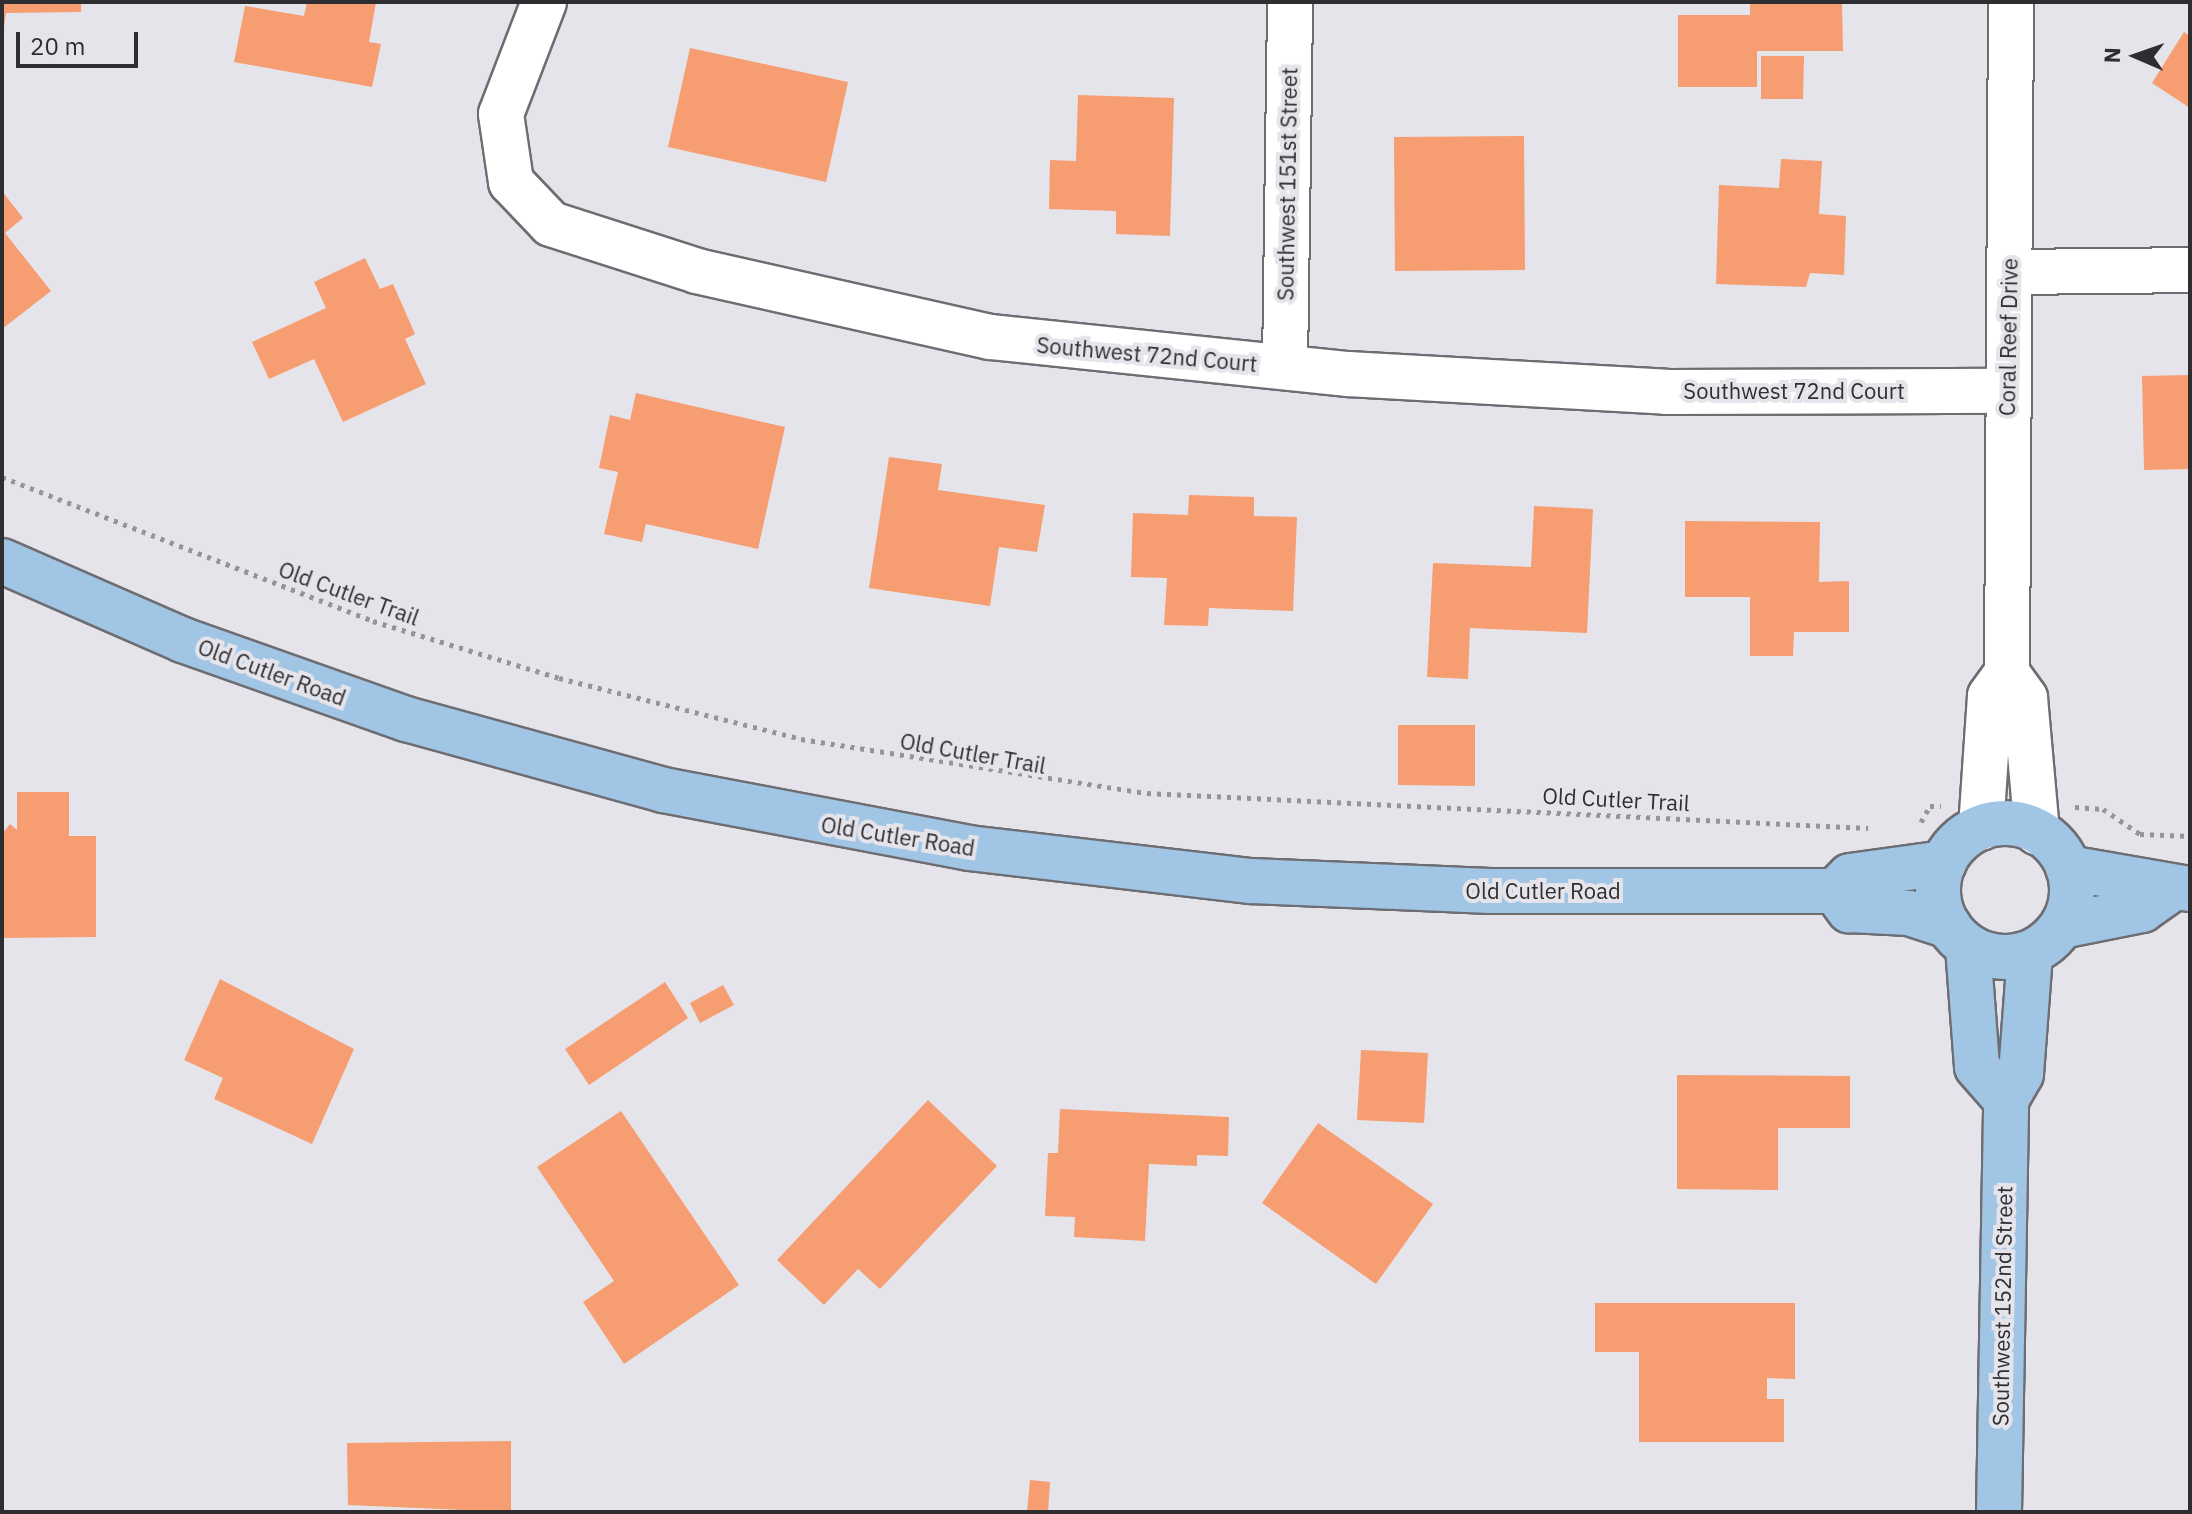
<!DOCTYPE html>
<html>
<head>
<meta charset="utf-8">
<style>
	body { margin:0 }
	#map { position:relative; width:2192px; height:1514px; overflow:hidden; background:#e5e4eb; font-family:"IBM Plex Sans",sans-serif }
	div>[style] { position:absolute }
	.building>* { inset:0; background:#f69d71 }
	.path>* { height:5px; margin-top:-2.5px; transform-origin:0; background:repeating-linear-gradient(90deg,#959499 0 4px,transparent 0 10px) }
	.roads { filter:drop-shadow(2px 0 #6d6d72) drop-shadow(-2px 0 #6d6d72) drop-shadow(0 2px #6d6d72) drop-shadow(0 -2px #6d6d72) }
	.minor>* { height:44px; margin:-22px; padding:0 22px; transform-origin:22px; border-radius:22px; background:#fff }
	.major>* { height:44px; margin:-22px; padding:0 22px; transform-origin:22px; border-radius:22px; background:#a1c5e5 }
	.major>.ring { margin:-22px; padding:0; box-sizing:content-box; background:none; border:44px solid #a1c5e5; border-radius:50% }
	span { translate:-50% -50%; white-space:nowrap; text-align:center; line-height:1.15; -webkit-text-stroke:8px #e5e4eb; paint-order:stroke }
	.street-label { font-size:22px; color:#2e2d30 }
	.frame { position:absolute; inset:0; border:4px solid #2e2d30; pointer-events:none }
	.north { position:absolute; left:2096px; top:16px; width:80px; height:80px; -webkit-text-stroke:6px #e5e4eb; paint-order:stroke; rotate:272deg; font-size:22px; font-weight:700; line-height:32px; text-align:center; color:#2e2d30 }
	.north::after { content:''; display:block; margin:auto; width:28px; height:36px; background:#2e2d30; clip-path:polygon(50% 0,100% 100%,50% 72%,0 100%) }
	.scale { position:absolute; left:16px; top:32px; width:122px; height:36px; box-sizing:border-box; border:4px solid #2e2d30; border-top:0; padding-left:10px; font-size:24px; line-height:28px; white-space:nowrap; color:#2e2d30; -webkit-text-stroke:6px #e5e4eb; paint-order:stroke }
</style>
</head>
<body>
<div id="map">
	<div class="building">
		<i style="clip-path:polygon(2px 2px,81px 2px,81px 12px,6px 13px,2px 41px)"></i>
		<i style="clip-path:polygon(307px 2px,376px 2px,369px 42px,381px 44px,372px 87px,234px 62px,245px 6px,304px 16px)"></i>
		<i style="clip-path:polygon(1750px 2px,1842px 2px,1843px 51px,1757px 51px,1757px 87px,1678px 87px,1678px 15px,1750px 15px)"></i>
		<i style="clip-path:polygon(2184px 32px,2190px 36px,2190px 108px,2152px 83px)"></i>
		<i style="clip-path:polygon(690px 48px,848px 82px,826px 182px,668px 147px)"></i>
		<i style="clip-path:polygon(1761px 56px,1804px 56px,1803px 99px,1761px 99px)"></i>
		<i style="clip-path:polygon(1078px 95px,1174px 98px,1170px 236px,1116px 234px,1116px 211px,1049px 209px,1050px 160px,1076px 161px)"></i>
		<i style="clip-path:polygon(1524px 136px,1525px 270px,1395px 271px,1394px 137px)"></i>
		<i style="clip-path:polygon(1781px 159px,1822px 161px,1819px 214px,1846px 216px,1844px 275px,1810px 273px,1806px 287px,1716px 284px,1719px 185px,1779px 188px)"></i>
		<i style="clip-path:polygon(2px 191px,23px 218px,5px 233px,51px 291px,2px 329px)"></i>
		<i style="clip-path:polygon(365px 258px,380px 289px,393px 284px,415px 334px,405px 339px,426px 384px,343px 422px,314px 359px,269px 379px,252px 342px,326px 308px,314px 282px)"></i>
		<i style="clip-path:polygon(2190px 375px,2190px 469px,2144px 470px,2142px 376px)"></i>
		<i style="clip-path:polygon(636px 393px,785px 427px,758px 549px,646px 524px,642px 542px,604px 534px,618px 472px,599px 468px,610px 415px,630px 420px)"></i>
		<i style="clip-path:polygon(889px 457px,942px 464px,938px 490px,1045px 505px,1037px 552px,999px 547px,990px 606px,869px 588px)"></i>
		<i style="clip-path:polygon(1189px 495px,1254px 497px,1254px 516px,1297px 517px,1293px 611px,1209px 608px,1208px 626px,1164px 625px,1167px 578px,1131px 577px,1133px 513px,1188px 515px)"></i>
		<i style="clip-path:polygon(1534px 506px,1593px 509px,1587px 633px,1470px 628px,1468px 679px,1427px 677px,1433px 563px,1531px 567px)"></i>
		<i style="clip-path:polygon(1685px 521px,1820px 522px,1819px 582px,1849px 581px,1849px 632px,1794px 632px,1793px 656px,1750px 656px,1750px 597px,1685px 597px)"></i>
		<i style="clip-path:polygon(1398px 725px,1475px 725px,1475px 786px,1398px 785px)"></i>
		<i style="clip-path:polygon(17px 792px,69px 792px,69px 836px,96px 836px,96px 937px,2px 938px,2px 834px,10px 824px,17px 830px)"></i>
		<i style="clip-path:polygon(220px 979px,354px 1049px,312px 1144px,214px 1099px,223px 1078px,184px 1060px)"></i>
		<i style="clip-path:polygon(665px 982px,688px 1018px,589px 1085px,565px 1049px)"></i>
		<i style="clip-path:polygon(723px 985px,734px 1005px,700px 1023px,690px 1003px)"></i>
		<i style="clip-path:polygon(1361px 1050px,1428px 1053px,1424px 1123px,1357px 1120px)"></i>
		<i style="clip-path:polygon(1677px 1075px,1850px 1076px,1850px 1128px,1778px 1128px,1778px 1190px,1677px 1189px)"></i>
		<i style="clip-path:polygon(928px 1100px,997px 1166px,880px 1289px,858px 1269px,824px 1305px,777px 1260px)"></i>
		<i style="clip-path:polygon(1060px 1109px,1229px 1117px,1228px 1156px,1197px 1155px,1197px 1166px,1149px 1164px,1145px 1241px,1074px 1237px,1075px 1217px,1045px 1216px,1048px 1153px,1058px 1153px)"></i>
		<i style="clip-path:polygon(621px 1111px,739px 1285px,624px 1364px,583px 1302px,614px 1281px,537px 1167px)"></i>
		<i style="clip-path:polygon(1318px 1123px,1433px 1204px,1376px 1284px,1262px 1203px)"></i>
		<i style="clip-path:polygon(1595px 1303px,1795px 1303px,1795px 1379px,1767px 1378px,1767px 1399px,1784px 1399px,1784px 1442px,1639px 1442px,1639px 1352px,1595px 1352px)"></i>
		<i style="clip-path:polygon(511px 1441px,511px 1512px,348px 1505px,347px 1443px)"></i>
		<i style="clip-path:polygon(1030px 1480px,1050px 1482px,1048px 1512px,1027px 1512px)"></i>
	</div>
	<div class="path">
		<i style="left:2px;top:477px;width:398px;rotate:21.2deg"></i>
		<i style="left:373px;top:621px;width:195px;rotate:17deg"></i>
		<i style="left:559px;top:678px;width:250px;rotate:14.1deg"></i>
		<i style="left:801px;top:739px;width:350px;rotate:8.9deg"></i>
		<i style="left:1147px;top:793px;width:722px;rotate:2.78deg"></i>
		<i style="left:2075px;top:807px;width:28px;rotate:4deg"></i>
		<i style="left:2103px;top:809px;width:45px;rotate:34deg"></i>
		<i style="left:2140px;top:834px;width:50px;rotate:2.3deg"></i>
		<i style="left:1921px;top:822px;width:18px;rotate:-61deg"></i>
		<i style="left:1930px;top:806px;width:11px"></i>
	</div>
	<div class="roads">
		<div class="minor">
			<i style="left:544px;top:2px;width:120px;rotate:111deg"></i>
			<i style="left:501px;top:114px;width:69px;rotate:81.6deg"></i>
			<i style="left:511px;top:182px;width:58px;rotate:46.4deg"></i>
			<i style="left:551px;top:224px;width:153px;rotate:17.8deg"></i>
			<i style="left:697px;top:271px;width:300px;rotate:12.7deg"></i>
			<i style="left:990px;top:337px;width:360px;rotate:5.9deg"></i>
			<i style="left:1348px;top:374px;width:319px;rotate:3.2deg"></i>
			<i style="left:1666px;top:392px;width:340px;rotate:-0.2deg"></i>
			<i style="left:2010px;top:272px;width:180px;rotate:-0.6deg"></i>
			<i style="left:1285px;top:366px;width:364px;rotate:-89.2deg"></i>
			<i style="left:2007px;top:673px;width:31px;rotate:54deg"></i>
			<i style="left:2025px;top:698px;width:135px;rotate:84.9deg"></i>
			<i style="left:1981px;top:828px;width:132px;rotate:-86.1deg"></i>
			<i style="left:1990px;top:696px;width:29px;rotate:-54deg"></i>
			<i style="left:2007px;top:673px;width:671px;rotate:-89.66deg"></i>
		</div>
		<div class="major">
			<i style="left:2px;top:561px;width:197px;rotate:23.6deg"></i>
			<i style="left:183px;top:640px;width:237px;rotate:19.5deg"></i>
			<i style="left:406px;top:719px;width:267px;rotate:15.4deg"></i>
			<i style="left:663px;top:790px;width:311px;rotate:10.7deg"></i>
			<i style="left:969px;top:848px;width:284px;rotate:6.7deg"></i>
			<i style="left:1251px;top:881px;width:240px;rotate:2.4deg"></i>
			<i style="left:1491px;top:891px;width:344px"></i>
			<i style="left:1835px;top:891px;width:21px;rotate:-45deg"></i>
			<i style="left:1850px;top:876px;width:95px;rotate:-7.9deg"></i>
			<i class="ring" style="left:1938px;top:823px;width:90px;height:90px"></i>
			<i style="left:2068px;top:868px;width:124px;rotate:9.8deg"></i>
			<i style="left:1835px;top:891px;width:24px;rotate:54deg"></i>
			<i style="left:1849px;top:910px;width:60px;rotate:2.9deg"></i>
			<i style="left:1909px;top:913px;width:42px;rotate:18deg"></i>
			<i style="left:2062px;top:926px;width:82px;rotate:-11.3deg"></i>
			<i style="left:2142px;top:910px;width:37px;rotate:-35deg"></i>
			<i style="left:1968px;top:947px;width:120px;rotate:85.7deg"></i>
			<i style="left:1977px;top:1067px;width:44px;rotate:48.7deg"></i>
			<i style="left:1999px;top:1512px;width:412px;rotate:-89deg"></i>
			<i style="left:2006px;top:1100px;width:30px;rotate:-60deg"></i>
			<i style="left:2021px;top:1074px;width:121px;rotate:-85.7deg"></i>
		</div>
	</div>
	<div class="street-label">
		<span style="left:1287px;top:184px;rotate:-89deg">Southwest 151st Street</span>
		<span style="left:2008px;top:337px;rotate:-89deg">Coral Reef Drive</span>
		<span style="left:1147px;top:354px;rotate:5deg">Southwest 72nd Court</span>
		<span style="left:1794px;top:391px">Southwest 72nd Court</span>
		<span style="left:349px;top:593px;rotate:20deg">Old Cutler Trail</span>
		<span style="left:272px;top:672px;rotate:20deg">Old Cutler Road</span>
		<span style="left:973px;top:753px;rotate:10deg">Old Cutler Trail</span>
		<span style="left:1616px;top:799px;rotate:3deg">Old Cutler Trail</span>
		<span style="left:898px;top:836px;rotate:9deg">Old Cutler Road</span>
		<span style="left:1543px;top:891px">Old Cutler Road</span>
		<span style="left:2002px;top:1306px;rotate:-89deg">Southwest 152nd Street</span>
	</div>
	<div class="frame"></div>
	<div class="north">N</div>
	<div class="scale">20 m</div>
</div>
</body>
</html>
